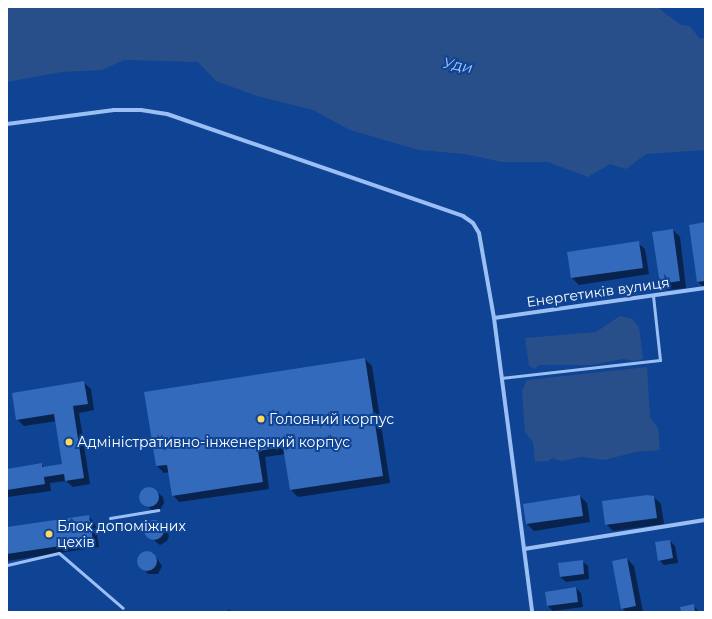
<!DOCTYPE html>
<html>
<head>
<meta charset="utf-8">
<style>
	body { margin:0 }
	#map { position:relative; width:712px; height:619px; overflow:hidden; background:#0f4393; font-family:Montserrat,sans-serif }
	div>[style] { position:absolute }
	.water>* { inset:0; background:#294f8b }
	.shadow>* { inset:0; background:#0007 }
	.building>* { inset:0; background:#336abb }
	.round { border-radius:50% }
	.lane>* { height:3px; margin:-1.5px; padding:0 1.5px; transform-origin:1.5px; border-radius:1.5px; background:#9bbff4 }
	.street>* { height:4px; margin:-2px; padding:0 2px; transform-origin:2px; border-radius:2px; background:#9bbff4 }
	.dots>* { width:11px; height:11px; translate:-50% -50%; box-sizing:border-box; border:2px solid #0f4393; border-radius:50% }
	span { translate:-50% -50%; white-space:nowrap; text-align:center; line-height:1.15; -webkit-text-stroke:4px #0f4393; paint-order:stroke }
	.street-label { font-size:14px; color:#fff }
	.poi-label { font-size:14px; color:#fff }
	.left { translate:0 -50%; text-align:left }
	.water-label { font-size:15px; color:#a8cafb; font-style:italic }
	.frame { position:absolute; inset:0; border:8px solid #fff; pointer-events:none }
</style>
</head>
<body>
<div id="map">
	<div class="water">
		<i style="clip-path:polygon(7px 7px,657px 7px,681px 25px,690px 26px,700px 39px,705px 37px,705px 150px,646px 154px,626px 169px,610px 164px,588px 177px,548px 162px,502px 162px,465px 154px,419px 150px,350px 130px,313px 110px,257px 96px,216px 81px,198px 62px,124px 60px,102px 70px,61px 72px,7px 82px)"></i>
		<i style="clip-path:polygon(620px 316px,632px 319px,639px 327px,643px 359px,634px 361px,623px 359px,591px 365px,539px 365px,535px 369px,529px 366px,525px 338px,596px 332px)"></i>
		<i style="clip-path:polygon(647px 367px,650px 417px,658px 428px,660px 450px,636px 452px,604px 460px,582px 457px,561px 461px,552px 458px,548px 461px,535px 462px,533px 442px,525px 432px,522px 391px,527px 380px)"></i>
	</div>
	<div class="shadow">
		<i style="clip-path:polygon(705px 223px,705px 289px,698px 282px,690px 225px)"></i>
		<i style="clip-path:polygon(673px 230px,680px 237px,686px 288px,667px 290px,661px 283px)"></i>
		<i style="clip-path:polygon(638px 243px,645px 249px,649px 274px,579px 285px,572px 278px)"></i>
		<i style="clip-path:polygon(365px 359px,372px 366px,390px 483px,298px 497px,291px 490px,286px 454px,265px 457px,269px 489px,179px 502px,173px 495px,169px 472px,164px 473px,157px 466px)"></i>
		<i style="clip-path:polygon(84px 383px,91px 389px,94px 410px,79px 413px,90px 484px,73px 487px,66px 481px,50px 483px,51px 491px,7px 497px,7px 470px,41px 464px,45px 468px,63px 465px,57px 421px,24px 426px,17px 419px)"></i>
		<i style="clip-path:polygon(152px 488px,163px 497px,164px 503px,160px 510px,155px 512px,142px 503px,140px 495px,143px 490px)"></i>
		<i style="clip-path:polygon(580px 496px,587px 503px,590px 522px,534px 531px,527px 524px,524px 505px)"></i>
		<i style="clip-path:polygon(654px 497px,661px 504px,664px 524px,613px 531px,606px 524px)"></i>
		<i style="clip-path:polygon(88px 516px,95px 523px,99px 547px,7px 561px,7px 528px)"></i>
		<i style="clip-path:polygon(151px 521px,160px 523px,165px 528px,169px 536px,167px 541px,160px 545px,145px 533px,146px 525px)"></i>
		<i style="clip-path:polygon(670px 541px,675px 546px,678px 563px,664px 565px,659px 560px)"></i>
		<i style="clip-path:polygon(147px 551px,153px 553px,162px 566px,158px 574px,148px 574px,138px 561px,141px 553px)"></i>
		<i style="clip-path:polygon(627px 559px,634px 566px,643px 612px,626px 612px,622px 608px)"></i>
		<i style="clip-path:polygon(582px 561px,588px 566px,589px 579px,566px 582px,560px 577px)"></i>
		<i style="clip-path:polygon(576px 588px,581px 593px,583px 607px,553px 611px,548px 606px,546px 593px)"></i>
		<i style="clip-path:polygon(693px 605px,699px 612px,682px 612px)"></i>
		<i style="clip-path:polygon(229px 610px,234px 612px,224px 612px)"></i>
	</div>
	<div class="building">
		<i style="clip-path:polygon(705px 222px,705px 281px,697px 282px,689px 225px)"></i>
		<i style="clip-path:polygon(673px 229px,680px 281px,660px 284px,652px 232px)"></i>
		<i style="clip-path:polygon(639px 241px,643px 268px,571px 278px,567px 252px)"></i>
		<i style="clip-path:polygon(365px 358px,383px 476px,290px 490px,283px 447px,258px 451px,263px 482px,172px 496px,167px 465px,156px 466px,144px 392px)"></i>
		<i style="clip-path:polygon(84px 381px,88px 404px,73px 406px,84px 478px,65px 481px,64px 474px,44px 477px,45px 484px,7px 490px,7px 469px,42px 463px,42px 467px,62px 464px,54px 414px,16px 420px,12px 393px)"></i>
		<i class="round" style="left:139px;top:487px;width:20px;height:20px"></i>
		<i style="clip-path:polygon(580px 495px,583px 516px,526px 524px,523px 504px)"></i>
		<i style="clip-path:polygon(647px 495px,654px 496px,657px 518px,605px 525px,602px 501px)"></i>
		<i style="clip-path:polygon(89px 515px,93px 541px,7px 554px,7px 527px)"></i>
		<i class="round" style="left:144px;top:520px;width:20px;height:20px"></i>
		<i style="clip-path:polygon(670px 540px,673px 558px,658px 561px,655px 542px)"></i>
		<i class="round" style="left:137px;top:551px;width:20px;height:20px"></i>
		<i style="clip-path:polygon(627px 558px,636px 606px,621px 609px,612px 561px)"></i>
		<i style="clip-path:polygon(583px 560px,584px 574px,560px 577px,558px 563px)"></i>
		<i style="clip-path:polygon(576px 587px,578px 602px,547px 606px,545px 592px)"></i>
		<i style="clip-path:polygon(694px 604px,695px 612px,681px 612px,680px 607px)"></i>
	</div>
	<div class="lane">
		<i style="left:501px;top:378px;width:160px;rotate:-6.5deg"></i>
		<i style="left:660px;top:360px;width:64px;rotate:-96.2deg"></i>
		<i style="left:110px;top:518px;width:49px;rotate:-9.5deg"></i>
		<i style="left:7px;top:565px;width:53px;rotate:-13deg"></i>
		<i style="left:59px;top:553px;width:84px;rotate:40.7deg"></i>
	</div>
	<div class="street">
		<i style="left:7px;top:124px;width:108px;rotate:-7.5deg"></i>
		<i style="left:114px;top:110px;width:27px"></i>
		<i style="left:141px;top:110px;width:26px;rotate:9deg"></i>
		<i style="left:167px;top:114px;width:313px;rotate:19deg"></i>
		<i style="left:463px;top:216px;width:12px;rotate:35deg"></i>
		<i style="left:473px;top:223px;width:12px;rotate:59deg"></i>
		<i style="left:479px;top:233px;width:86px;rotate:80deg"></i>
		<i style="left:494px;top:318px;width:296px;rotate:82.6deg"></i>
		<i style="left:494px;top:318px;width:213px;rotate:-8.1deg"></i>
		<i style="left:524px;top:549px;width:183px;rotate:-9.1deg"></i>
	</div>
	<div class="dots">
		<i style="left:261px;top:419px;background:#ffd85e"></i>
		<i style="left:69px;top:442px;background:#ffd85e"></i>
		<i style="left:49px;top:534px;background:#ffd85e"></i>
	</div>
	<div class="street-label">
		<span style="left:598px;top:292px;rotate:-8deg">Енергетиків вулиця</span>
	</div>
	<div class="poi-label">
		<span class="left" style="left:269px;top:419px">Головний корпус</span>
		<span class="left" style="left:77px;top:442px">Адміністративно-інженерний корпус</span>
		<span class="left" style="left:57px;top:534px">Блок допоміжних<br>цехів</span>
	</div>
	<div class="water-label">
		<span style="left:458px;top:65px;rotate:11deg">Уди</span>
	</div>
	<div class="frame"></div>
</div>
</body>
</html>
